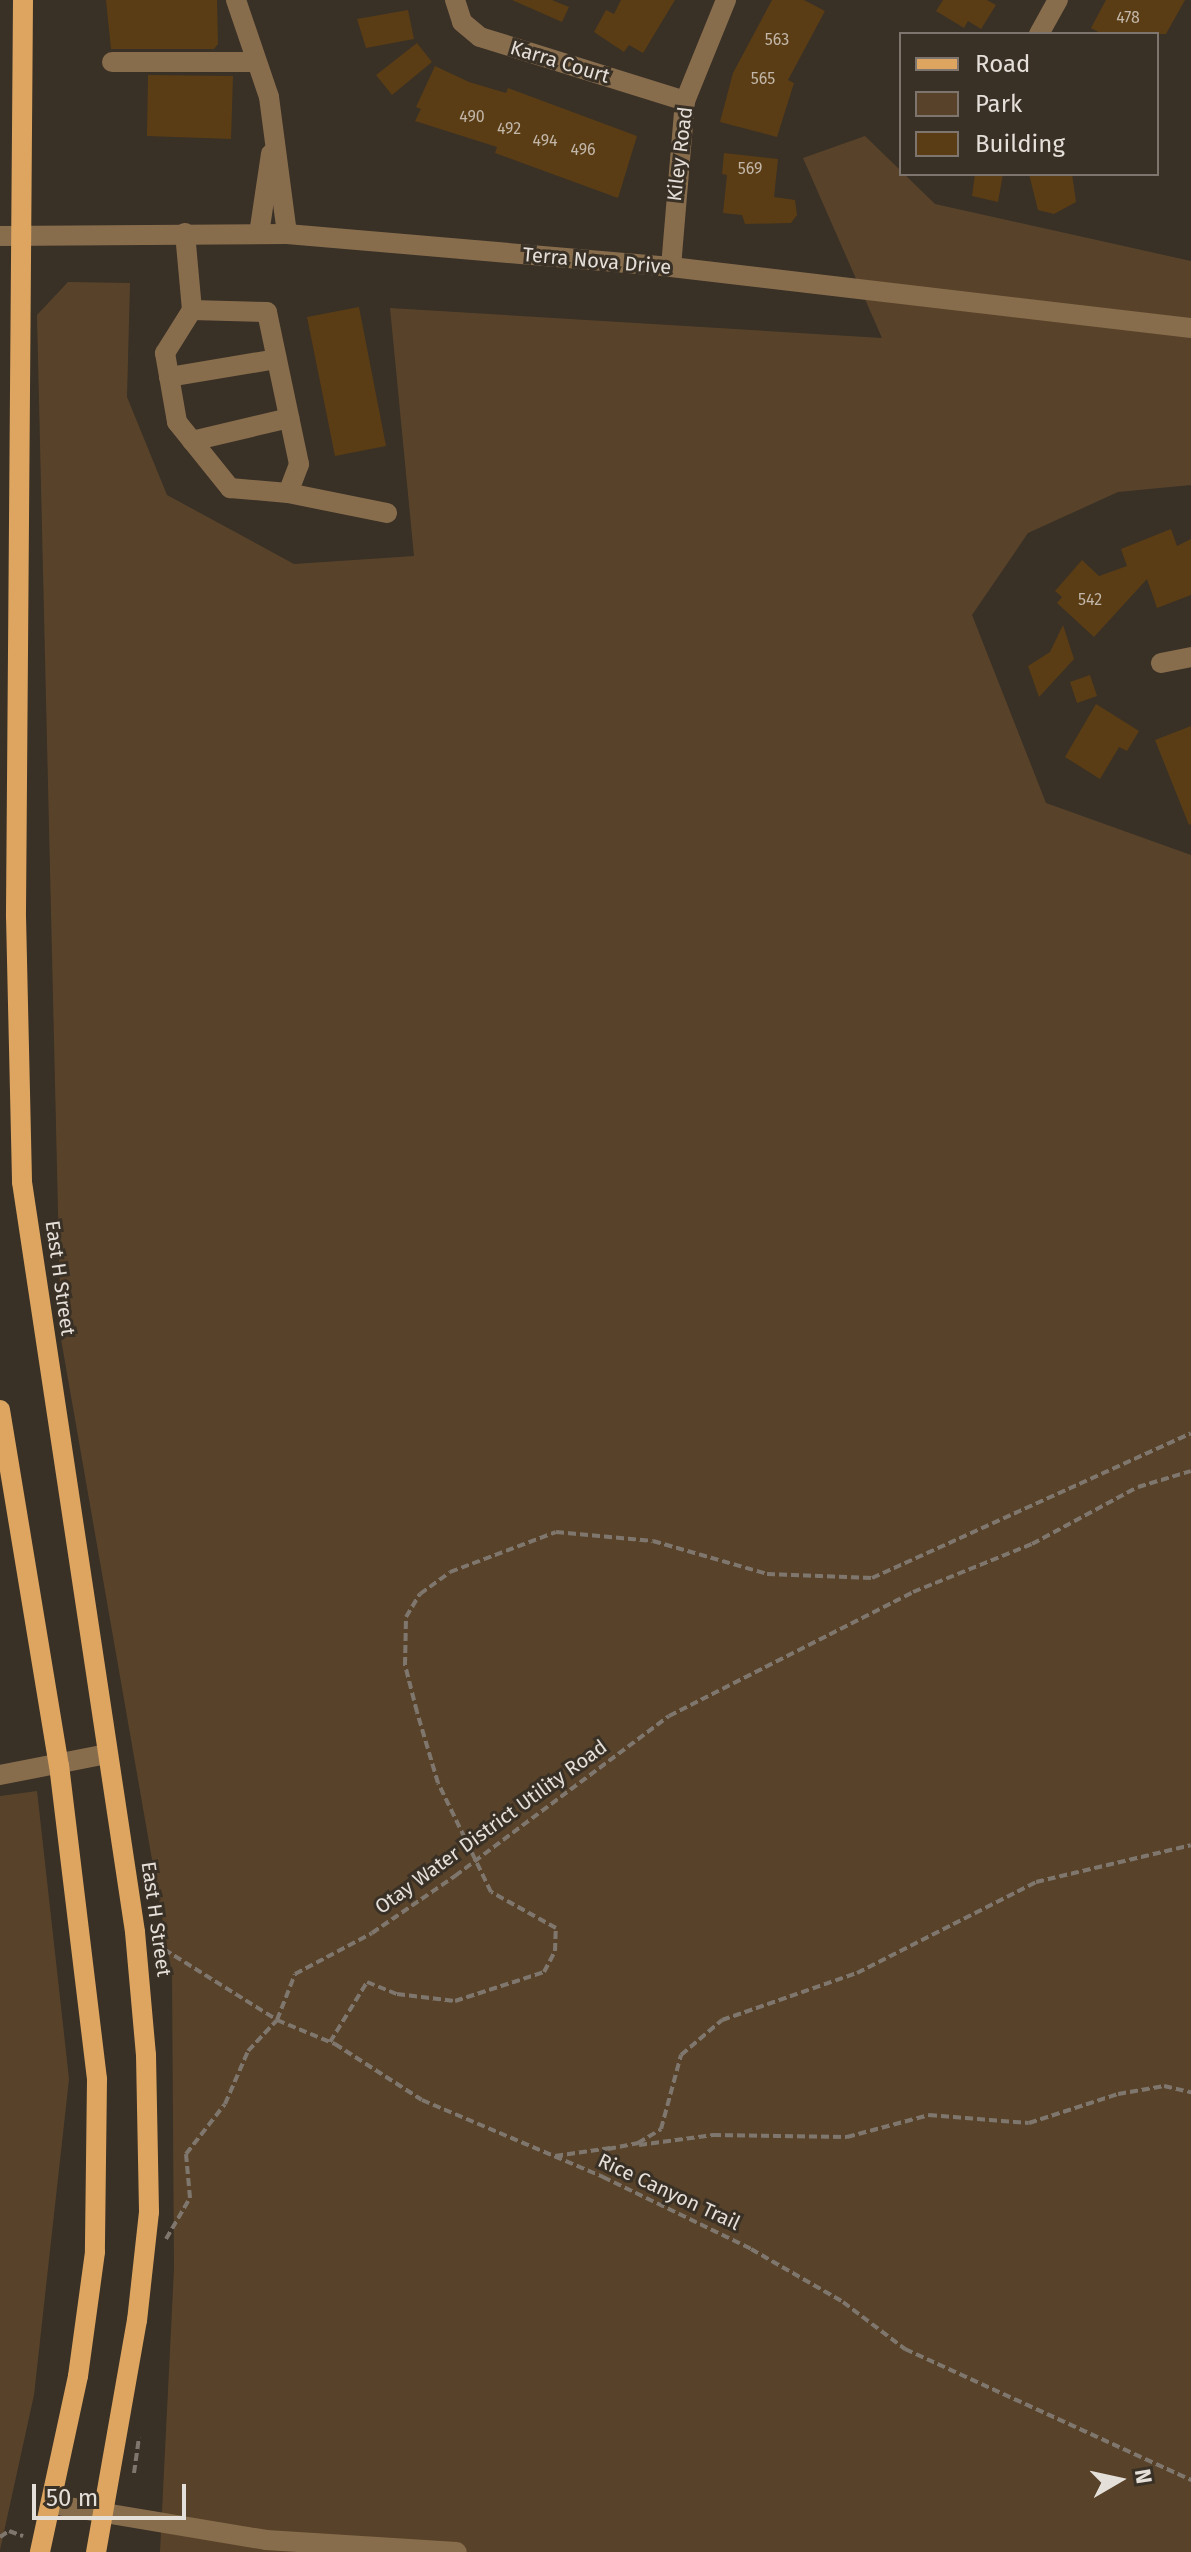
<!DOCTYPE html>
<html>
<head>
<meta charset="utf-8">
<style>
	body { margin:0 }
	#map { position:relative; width:1191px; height:2552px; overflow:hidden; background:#393026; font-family:"Fira Sans",sans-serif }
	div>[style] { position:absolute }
	.green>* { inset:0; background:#58432a }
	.building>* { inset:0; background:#5a3d15 }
	.path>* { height:4px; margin-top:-2px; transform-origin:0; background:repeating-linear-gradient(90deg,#7f776e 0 8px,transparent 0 12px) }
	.minor>* { height:20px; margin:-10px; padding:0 10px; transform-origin:10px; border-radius:10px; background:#886d4d }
	.major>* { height:20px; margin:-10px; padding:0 10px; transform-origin:10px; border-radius:10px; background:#dda560 }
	span { translate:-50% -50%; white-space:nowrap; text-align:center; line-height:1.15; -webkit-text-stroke:6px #393026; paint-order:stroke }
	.number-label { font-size:16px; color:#c2b6a8 }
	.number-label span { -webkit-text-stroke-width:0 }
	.street-label { font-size:20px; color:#e5dfd9 }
	.legend { position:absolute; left:899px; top:32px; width:260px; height:144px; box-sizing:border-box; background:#393026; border:2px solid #7e766e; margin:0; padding:10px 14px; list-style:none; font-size:24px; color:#e5dfd9 }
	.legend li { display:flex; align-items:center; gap:16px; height:40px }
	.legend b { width:40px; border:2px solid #7e766e }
	.north { position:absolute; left:1079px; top:2440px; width:80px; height:80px; -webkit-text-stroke:6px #393026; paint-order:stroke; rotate:81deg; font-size:22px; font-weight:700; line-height:32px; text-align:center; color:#e5dfd9 }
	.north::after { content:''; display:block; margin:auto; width:28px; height:36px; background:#e5dfd9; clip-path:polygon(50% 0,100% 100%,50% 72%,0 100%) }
	.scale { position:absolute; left:32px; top:2484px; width:154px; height:36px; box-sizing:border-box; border:4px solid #e5dfd9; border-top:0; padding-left:10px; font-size:24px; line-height:28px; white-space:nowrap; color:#e5dfd9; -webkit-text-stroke:6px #393026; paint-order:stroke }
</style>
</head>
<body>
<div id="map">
	<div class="green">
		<i style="clip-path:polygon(865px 136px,935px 204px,1191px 261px,1191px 485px,1118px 492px,1028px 533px,972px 615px,1046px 803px,1191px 855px,1191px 2552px,160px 2552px,174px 2269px,172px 1974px,61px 1339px,37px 315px,68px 282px,130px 283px,127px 397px,167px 495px,294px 564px,414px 556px,390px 308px,882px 338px,803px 158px)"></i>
		<i style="clip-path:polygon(37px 1791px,69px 2079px,34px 2395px,0 2550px,0 1796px)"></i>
	</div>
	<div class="building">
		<i style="clip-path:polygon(106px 0,217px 0,218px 44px,214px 49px,111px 49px)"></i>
		<i style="clip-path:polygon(512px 0,552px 0,569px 7px,562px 22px)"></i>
		<i style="clip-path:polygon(621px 0,675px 0,643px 53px,629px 45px,624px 52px,594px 32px,606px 10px,614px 14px)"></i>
		<i style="clip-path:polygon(772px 0,804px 0,825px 11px,788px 80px,794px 83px,777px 137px,720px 122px,733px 73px)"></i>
		<i style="clip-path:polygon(943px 0,987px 0,996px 5px,981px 29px,968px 21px,964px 28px,936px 11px)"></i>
		<i style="clip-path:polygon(1106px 0,1185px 0,1166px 34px,1102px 34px,1091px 28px)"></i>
		<i style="clip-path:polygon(408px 10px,414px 39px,366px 48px,357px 19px)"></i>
		<i style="clip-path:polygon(417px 43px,432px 62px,392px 95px,376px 75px)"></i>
		<i style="clip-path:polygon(435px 66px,469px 82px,506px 93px,508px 88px,637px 136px,618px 198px,495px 153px,497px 147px,415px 121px,421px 109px,416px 107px)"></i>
		<i style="clip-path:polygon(148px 75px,233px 76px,231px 139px,147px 136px)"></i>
		<i style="clip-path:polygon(724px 153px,778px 159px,774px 197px,795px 200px,797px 215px,791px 223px,745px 224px,742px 215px,723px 213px,727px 175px,722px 174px)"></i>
		<i style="clip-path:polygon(975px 174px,1003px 174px,998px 202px,972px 196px)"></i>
		<i style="clip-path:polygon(1029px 174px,1072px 174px,1076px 202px,1054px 214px,1038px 210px)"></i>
		<i style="clip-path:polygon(359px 307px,386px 446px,335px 456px,307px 317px)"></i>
		<i style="clip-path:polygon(1171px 529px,1177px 546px,1191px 539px,1191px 595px,1157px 608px,1147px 579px,1094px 637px,1057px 603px,1062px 597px,1055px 591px,1082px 560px,1099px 576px,1127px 566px,1121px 549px)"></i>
		<i style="clip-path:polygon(1063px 625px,1074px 659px,1039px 697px,1028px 666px,1050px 652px)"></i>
		<i style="clip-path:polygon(1090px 675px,1097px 696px,1077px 703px,1070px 682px)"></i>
		<i style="clip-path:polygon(1096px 704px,1139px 731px,1127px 751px,1119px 747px,1100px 779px,1065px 757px)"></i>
		<i style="clip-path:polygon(1191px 726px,1191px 824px,1189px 825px,1155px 740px)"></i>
	</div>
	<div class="path">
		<i style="left:154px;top:1943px;width:145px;rotate:32deg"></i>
		<i style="left:277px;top:2020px;width:63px;rotate:22.5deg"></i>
		<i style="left:335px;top:2044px;width:103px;rotate:32.8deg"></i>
		<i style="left:422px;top:2100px;width:197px;rotate:23deg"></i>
		<i style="left:603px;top:2177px;width:165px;rotate:25.9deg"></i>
		<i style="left:751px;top:2249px;width:106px;rotate:29.9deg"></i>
		<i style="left:843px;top:2302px;width:78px;rotate:37.2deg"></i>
		<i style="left:905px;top:2349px;width:315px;rotate:24.6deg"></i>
		<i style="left:330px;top:2042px;width:70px;rotate:-58.3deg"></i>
		<i style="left:367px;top:1982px;width:32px;rotate:22deg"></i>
		<i style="left:397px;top:1994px;width:58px;rotate:6.9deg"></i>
		<i style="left:455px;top:2001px;width:94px;rotate:-18deg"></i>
		<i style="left:544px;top:1972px;width:24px;rotate:-62deg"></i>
		<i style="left:555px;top:1951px;width:23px;rotate:-88deg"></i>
		<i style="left:556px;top:1928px;width:74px;rotate:-151deg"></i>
		<i style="left:491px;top:1892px;width:121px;rotate:-115.9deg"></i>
		<i style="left:438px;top:1783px;width:74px;rotate:-106.5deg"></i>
		<i style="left:417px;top:1712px;width:49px;rotate:-104.3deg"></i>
		<i style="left:405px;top:1665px;width:48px;rotate:-88.8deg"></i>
		<i style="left:406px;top:1617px;width:27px;rotate:-59deg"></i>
		<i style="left:420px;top:1594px;width:37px;rotate:-36deg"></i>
		<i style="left:450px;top:1572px;width:113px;rotate:-20.7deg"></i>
		<i style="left:556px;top:1532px;width:97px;rotate:5.3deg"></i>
		<i style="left:653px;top:1541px;width:119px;rotate:16.1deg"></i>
		<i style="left:767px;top:1574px;width:105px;rotate:2.2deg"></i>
		<i style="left:872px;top:1578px;width:350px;rotate:-24.4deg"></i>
		<i style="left:639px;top:2145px;width:75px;rotate:-7.7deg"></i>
		<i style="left:713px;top:2135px;width:134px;rotate:0.9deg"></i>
		<i style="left:847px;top:2137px;width:85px;rotate:-15deg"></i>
		<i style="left:929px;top:2115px;width:100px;rotate:4.6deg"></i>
		<i style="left:1029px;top:2123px;width:94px;rotate:-18deg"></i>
		<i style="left:1118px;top:2094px;width:47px;rotate:-9.9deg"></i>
		<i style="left:1164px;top:2086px;width:28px;rotate:13deg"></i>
		<i style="left:608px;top:2149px;width:31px;rotate:-11deg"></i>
		<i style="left:638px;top:2143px;width:27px;rotate:-31deg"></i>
		<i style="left:661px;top:2129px;width:77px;rotate:-74.9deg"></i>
		<i style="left:681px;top:2055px;width:54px;rotate:-40.5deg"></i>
		<i style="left:722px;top:2020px;width:143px;rotate:-19.2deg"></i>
		<i style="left:857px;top:1973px;width:201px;rotate:-26.9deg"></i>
		<i style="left:1036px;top:1882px;width:159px;rotate:-13.4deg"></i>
		<i style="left:555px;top:2156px;width:56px;rotate:-8.3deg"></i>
		<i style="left:166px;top:2239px;width:48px;rotate:-59.7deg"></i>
		<i style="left:190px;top:2198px;width:44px;rotate:-95.2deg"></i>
		<i style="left:186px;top:2154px;width:63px;rotate:-52deg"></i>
		<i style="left:225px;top:2104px;width:58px;rotate:-66.5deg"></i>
		<i style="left:248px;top:2051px;width:42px;rotate:-46.9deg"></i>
		<i style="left:277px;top:2020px;width:49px;rotate:-68.6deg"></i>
		<i style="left:295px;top:1974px;width:87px;rotate:-28deg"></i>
		<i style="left:372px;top:1933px;width:101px;rotate:-34.5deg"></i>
		<i style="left:455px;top:1876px;width:267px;rotate:-36.8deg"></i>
		<i style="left:669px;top:1716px;width:274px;rotate:-26.9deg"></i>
		<i style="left:913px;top:1592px;width:128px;rotate:-22deg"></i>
		<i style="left:1032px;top:1544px;width:120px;rotate:-28.3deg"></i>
		<i style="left:1138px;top:1487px;width:55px;rotate:-16.8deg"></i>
		<i style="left:134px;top:2473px;width:36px;rotate:-82deg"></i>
		<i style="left:0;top:2537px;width:11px;rotate:-34deg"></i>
		<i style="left:9px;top:2531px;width:15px;rotate:20deg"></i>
	</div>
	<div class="minor">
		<i style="left:236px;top:0;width:102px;rotate:71.2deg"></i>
		<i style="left:269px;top:97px;width:138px;rotate:82.5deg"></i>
		<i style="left:455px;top:0;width:23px;rotate:72deg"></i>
		<i style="left:462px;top:22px;width:23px;rotate:40deg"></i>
		<i style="left:480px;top:37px;width:215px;rotate:17.3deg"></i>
		<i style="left:1039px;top:34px;width:39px;rotate:-61deg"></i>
		<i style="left:112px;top:62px;width:143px"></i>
		<i style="left:185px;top:233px;width:77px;rotate:84.8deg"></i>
		<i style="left:192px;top:310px;width:51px;rotate:122.1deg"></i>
		<i style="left:165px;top:353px;width:70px;rotate:80.1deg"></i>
		<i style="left:177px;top:422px;width:85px;rotate:51.2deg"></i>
		<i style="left:230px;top:488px;width:58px;rotate:4.9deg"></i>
		<i style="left:288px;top:493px;width:31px;rotate:-69deg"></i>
		<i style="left:299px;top:464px;width:155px;rotate:-101.9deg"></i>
		<i style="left:267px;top:312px;width:75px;rotate:-178.5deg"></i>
		<i style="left:259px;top:234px;width:81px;rotate:-81.5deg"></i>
		<i style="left:0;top:236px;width:287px;rotate:-0.4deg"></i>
		<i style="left:287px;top:234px;width:385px;rotate:4.9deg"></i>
		<i style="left:671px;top:267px;width:524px;rotate:6.69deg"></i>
		<i style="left:671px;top:267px;width:167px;rotate:-85.2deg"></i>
		<i style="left:685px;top:101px;width:109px;rotate:-67.9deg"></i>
		<i style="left:169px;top:377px;width:109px;rotate:-9.5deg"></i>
		<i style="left:192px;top:441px;width:100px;rotate:-13.3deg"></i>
		<i style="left:288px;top:493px;width:101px;rotate:11.4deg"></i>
		<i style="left:1161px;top:663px;width:31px;rotate:-11deg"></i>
		<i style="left:0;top:1775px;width:109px;rotate:-11.1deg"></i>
		<i style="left:51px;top:2504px;width:218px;rotate:9.5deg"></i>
		<i style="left:266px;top:2540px;width:191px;rotate:3.6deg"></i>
	</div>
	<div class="major">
		<i style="left:23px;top:0;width:916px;rotate:90.44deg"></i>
		<i style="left:16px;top:916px;width:266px;rotate:88.7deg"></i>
		<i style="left:22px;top:1182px;width:758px;rotate:81.43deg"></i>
		<i style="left:135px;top:1932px;width:123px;rotate:84.9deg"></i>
		<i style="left:146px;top:2055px;width:157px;rotate:88.9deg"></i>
		<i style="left:149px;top:2212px;width:109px;rotate:96.3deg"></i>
		<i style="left:137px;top:2320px;width:236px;rotate:100deg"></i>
		<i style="left:0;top:1410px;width:360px;rotate:80.6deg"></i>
		<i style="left:59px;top:1765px;width:316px;rotate:83.1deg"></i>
		<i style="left:97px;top:2079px;width:173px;rotate:90.7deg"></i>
		<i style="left:95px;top:2252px;width:125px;rotate:97.8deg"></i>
		<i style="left:78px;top:2376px;width:180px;rotate:102.2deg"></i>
	</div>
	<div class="number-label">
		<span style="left:1128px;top:18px">478</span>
		<span style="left:777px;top:40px">563</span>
		<span style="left:763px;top:79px">565</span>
		<span style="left:472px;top:117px">490</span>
		<span style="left:509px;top:129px">492</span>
		<span style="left:545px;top:141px">494</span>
		<span style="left:583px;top:150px">496</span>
		<span style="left:750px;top:169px">569</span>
		<span style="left:1090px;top:600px">542</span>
	</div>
	<div class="street-label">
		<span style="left:560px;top:62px;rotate:17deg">Karra Court</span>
		<span style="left:680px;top:154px;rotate:-83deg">Kiley Road</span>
		<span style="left:597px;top:261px;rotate:5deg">Terra Nova Drive</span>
		<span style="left:60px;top:1278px;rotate:82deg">East H Street</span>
		<span style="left:491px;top:1827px;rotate:-36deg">Otay Water District Utility Road</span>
		<span style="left:156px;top:1919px;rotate:82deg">East H Street</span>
		<span style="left:669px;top:2192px;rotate:25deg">Rice Canyon Trail</span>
	</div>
	<ul class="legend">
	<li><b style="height:10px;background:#dda560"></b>Road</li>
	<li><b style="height:22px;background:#58432a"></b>Park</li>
	<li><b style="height:22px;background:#5a3d15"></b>Building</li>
	</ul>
	<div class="north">N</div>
	<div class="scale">50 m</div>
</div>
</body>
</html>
